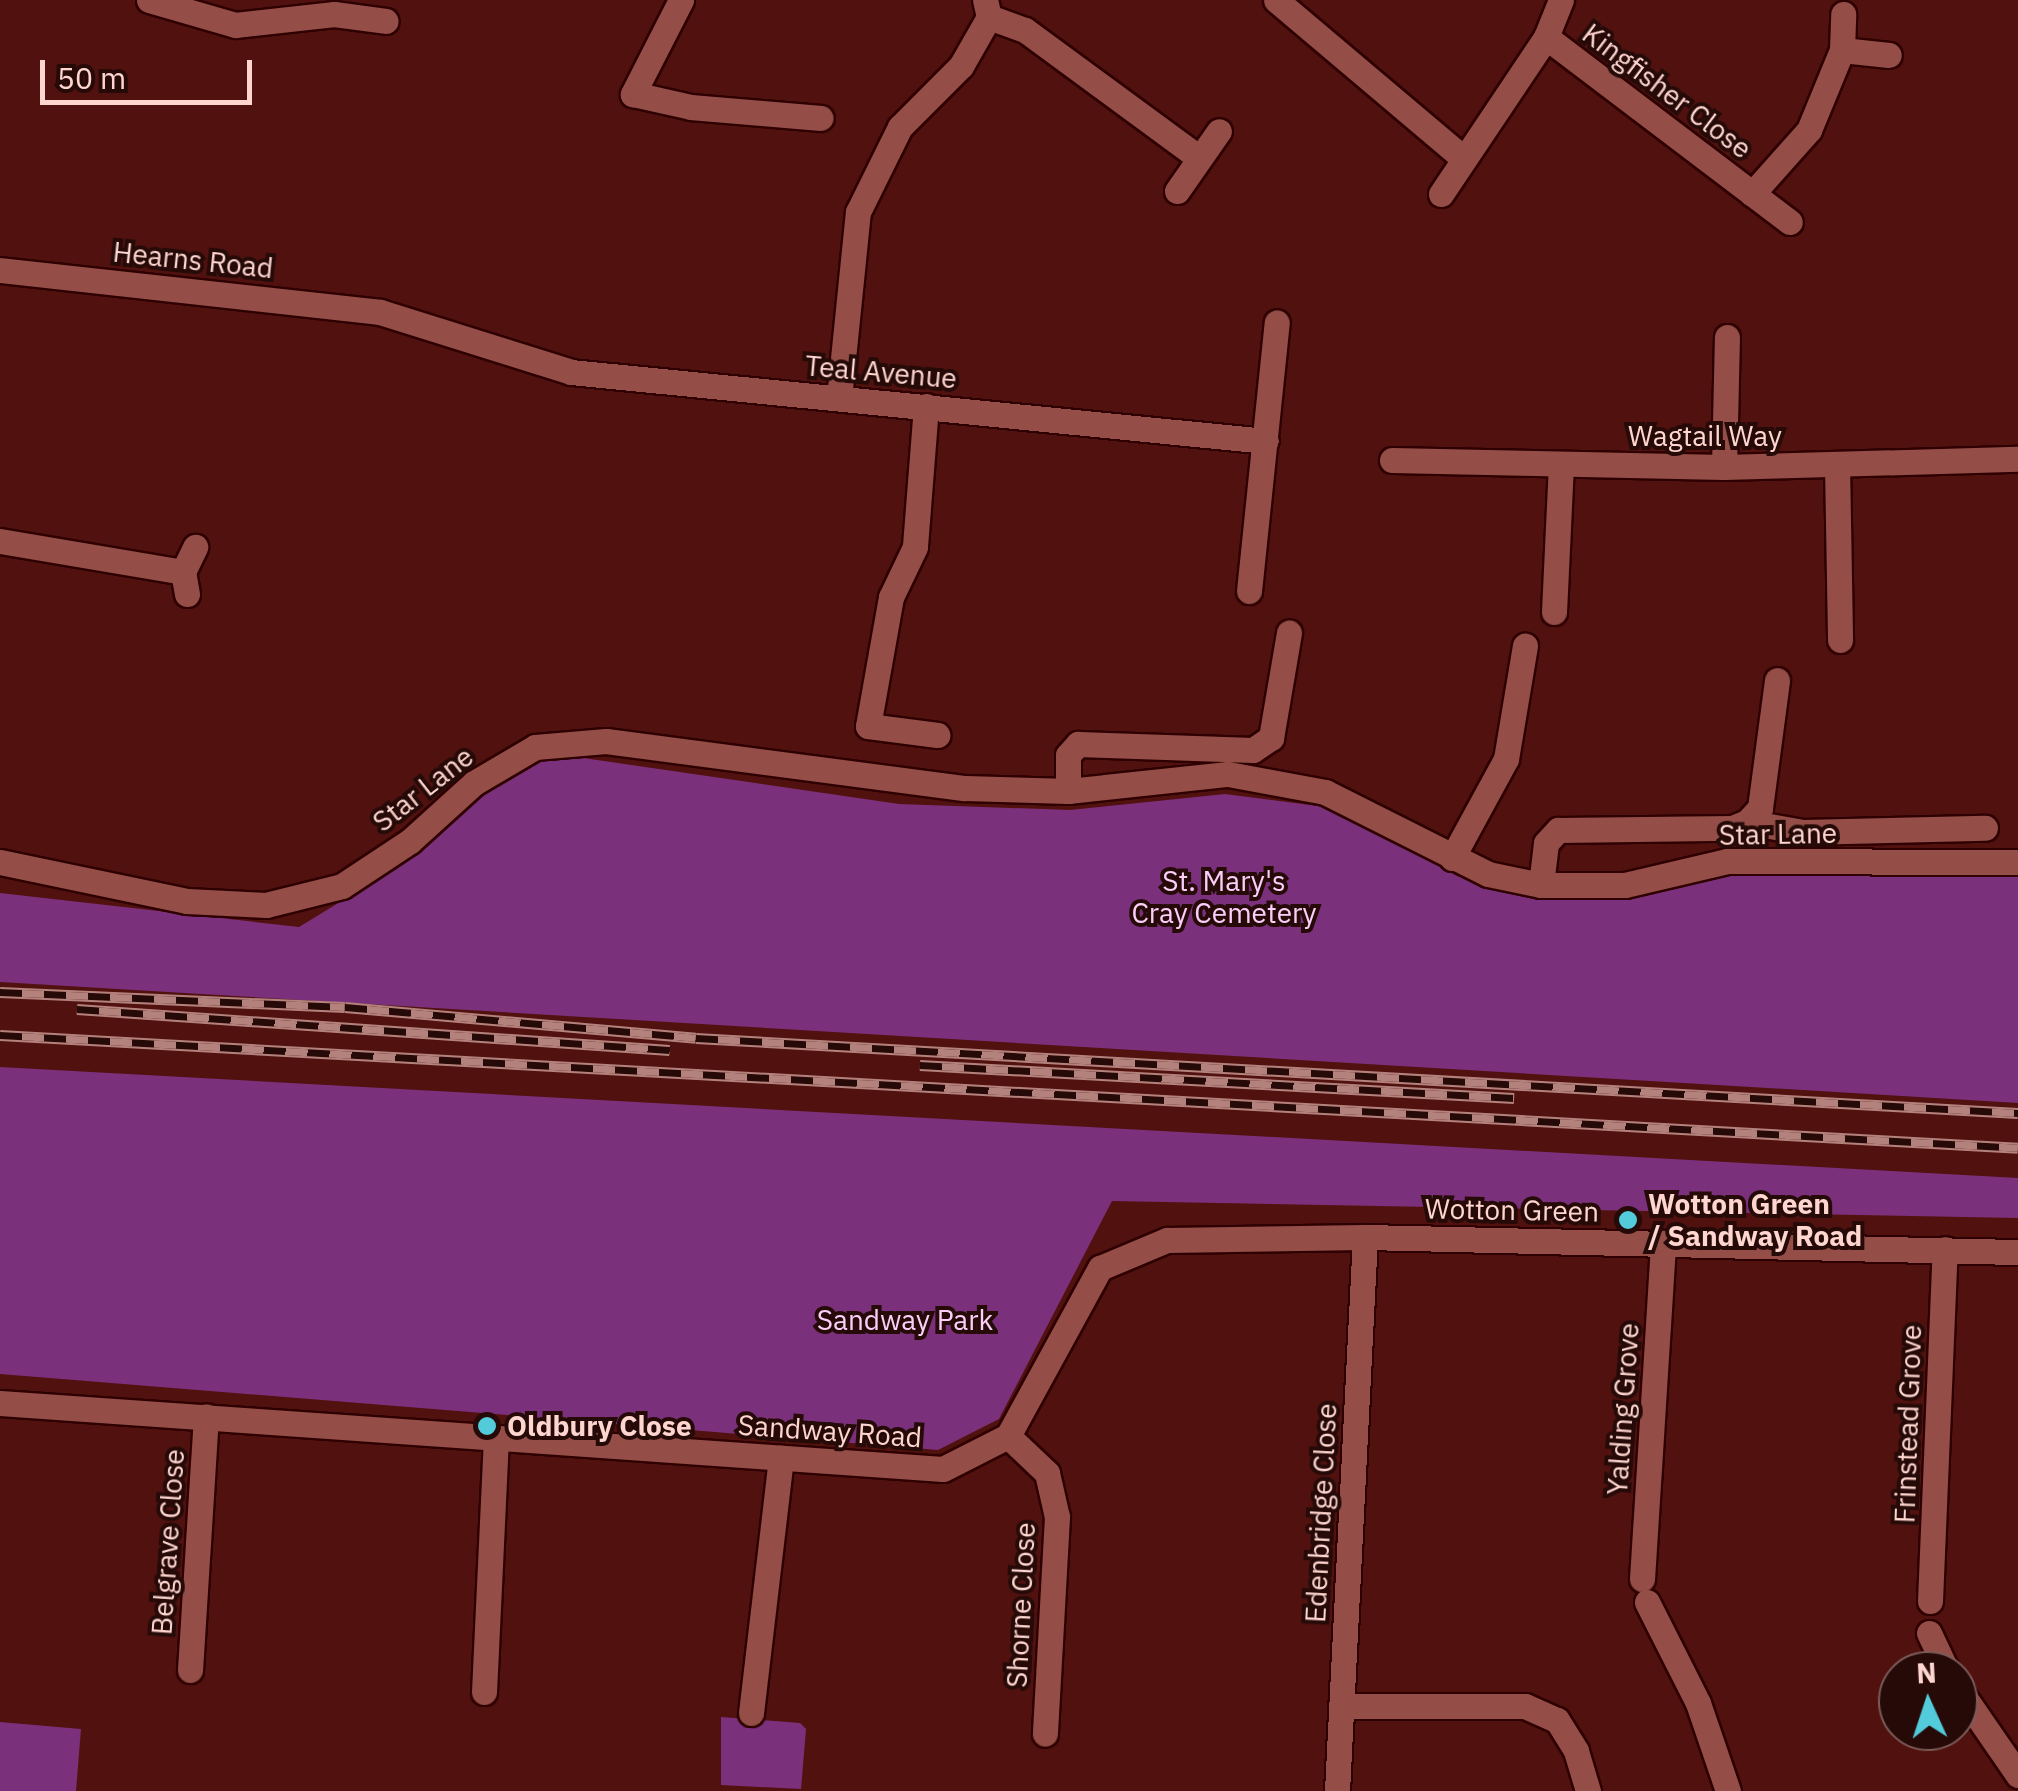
<!DOCTYPE html>
<html>
<head>
<meta charset="utf-8">
<style>
	body { margin:0 }
	#map { position:relative; width:2018px; height:1791px; overflow:hidden; background:#51110e; font-family:"IBM Plex Sans",sans-serif }
	div>[style] { position:absolute }
	.green>* { inset:0; background:#7b307b }
	.roads { filter:drop-shadow(2px 0 #2e0001) drop-shadow(-2px 0 #2e0001) drop-shadow(0 2px #2e0001) drop-shadow(0 -2px #2e0001) }
	.street>* { height:25px; margin:-12.5px; padding:0 12.5px; transform-origin:12.5px; border-radius:12.5px; background:#944e47 }
	.secondary>* { height:25px; margin:-12.5px; padding:0 12.5px; transform-origin:12.5px; border-radius:12.5px; background:#944e47 }
	.rail>* { height:11px; margin-top:-5.5px; transform-origin:0; background:repeating-linear-gradient(90deg,#250a08 0 22px,#b4827d 0 44px); box-sizing:border-box; border-block:2px solid #b4827d }
	.dots>* { width:28px; height:28px; translate:-50% -50%; box-sizing:border-box; border:5px solid #250a08; border-radius:50% }
	span { translate:-50% -50%; white-space:nowrap; text-align:center; line-height:1.15; -webkit-text-stroke:8px #250a08; paint-order:stroke }
	.street-label { font-size:28px; color:#fed5cf }
	.park-label { font-size:28px; color:#fbcef9 }
	.poi-label { font-size:28px; color:#fed5cf; font-weight:700 }
	.left { translate:0 -50%; text-align:left }
	.north { position:absolute; left:1878px; top:1651px; width:100px; height:100px; box-sizing:border-box; background:#250a08; border:2px solid #7c5b58; border-radius:50%; rotate:357deg; font-size:28px; font-weight:700; line-height:40px; text-align:center; color:#fed5cf }
	.north::after { content:''; display:block; margin:auto; width:35px; height:45px; background:#53cbdb; clip-path:polygon(50% 0,100% 100%,50% 72%,0 100%) }
	.scale { position:absolute; left:40px; top:60px; width:212px; height:45px; box-sizing:border-box; border:5px solid #fed5cf; border-top:0; padding-left:12px; font-size:30px; line-height:35px; white-space:nowrap; color:#fed5cf; -webkit-text-stroke:8px #250a08; paint-order:stroke }
</style>
</head>
<body>
<div id="map">
	<div class="green">
		<i style="clip-path:polygon(556px 754px,899px 804px,1070px 810px,1225px 794px,1333px 808px,1457px 876px,1518px 893px,1727px 870px,2018px 872px,2018px 1103px,0 982px,0 893px,299px 927px,389px 872px,508px 768px)"></i>
		<i style="clip-path:polygon(0 1067px,2018px 1178px,2018px 1218px,1112px 1201px,999px 1419px,938px 1450px,0 1374px)"></i>
		<i style="clip-path:polygon(721px 1717px,800px 1723px,806px 1729px,801px 1789px,721px 1785px)"></i>
		<i style="clip-path:polygon(0 1722px,81px 1729px,76px 1791px,0 1791px)"></i>
	</div>
	<div class="roads">
		<div class="street">
			<i style="left:149px;top:0;width:90px;rotate:16.2deg"></i>
			<i style="left:235px;top:25px;width:100px;rotate:-6.3deg"></i>
			<i style="left:334px;top:14px;width:52px;rotate:7.7deg"></i>
			<i style="left:681px;top:0;width:106px;rotate:117.1deg"></i>
			<i style="left:633px;top:94px;width:59px;rotate:12.6deg"></i>
			<i style="left:691px;top:107px;width:130px;rotate:4.8deg"></i>
			<i style="left:1276px;top:0;width:246px;rotate:40.2deg"></i>
			<i style="left:989px;top:17px;width:38px;rotate:20deg"></i>
			<i style="left:1025px;top:30px;width:216px;rotate:36.3deg"></i>
			<i style="left:1546px;top:37px;width:306px;rotate:37.2deg"></i>
			<i style="left:1842px;top:50px;width:47px;rotate:6.1deg"></i>
			<i style="left:1177px;top:191px;width:73px;rotate:-55deg"></i>
			<i style="left:1441px;top:194px;width:189px;rotate:-56.2deg"></i>
			<i style="left:1546px;top:37px;width:40px;rotate:-68deg"></i>
			<i style="left:1752px;top:194px;width:86px;rotate:-48.3deg"></i>
			<i style="left:1809px;top:130px;width:87px;rotate:-67.6deg"></i>
			<i style="left:1842px;top:50px;width:36px;rotate:-88deg"></i>
			<i style="left:0;top:270px;width:382px;rotate:6.3deg"></i>
			<i style="left:380px;top:312px;width:200px;rotate:17.4deg"></i>
			<i style="left:571px;top:372px;width:698px;rotate:5.67deg"></i>
			<i style="left:839px;top:398px;width:187px;rotate:-84.2deg"></i>
			<i style="left:858px;top:212px;width:95px;rotate:-63.7deg"></i>
			<i style="left:900px;top:127px;width:86px;rotate:-45deg"></i>
			<i style="left:961px;top:66px;width:56px;rotate:-60.3deg"></i>
			<i style="left:989px;top:17px;width:17px;rotate:-103deg"></i>
			<i style="left:926px;top:406px;width:141px;rotate:94.5deg"></i>
			<i style="left:915px;top:547px;width:55px;rotate:115.6deg"></i>
			<i style="left:891px;top:597px;width:131px;rotate:100.1deg"></i>
			<i style="left:868px;top:726px;width:70px;rotate:7.4deg"></i>
			<i style="left:1392px;top:460px;width:332px;rotate:1.2deg"></i>
			<i style="left:1724px;top:467px;width:294px;rotate:-1.6deg"></i>
			<i style="left:1837px;top:464px;width:176px;rotate:89deg"></i>
			<i style="left:1724px;top:467px;width:130px;rotate:-88.7deg"></i>
			<i style="left:0;top:541px;width:186px;rotate:9.6deg"></i>
			<i style="left:1249px;top:591px;width:270px;rotate:-84.1deg"></i>
			<i style="left:187px;top:594px;width:22px;rotate:-100deg"></i>
			<i style="left:183px;top:572px;width:28px;rotate:-64deg"></i>
			<i style="left:1554px;top:612px;width:147px;rotate:-87.3deg"></i>
			<i style="left:1068px;top:791px;width:36px;rotate:-90deg"></i>
			<i style="left:1068px;top:755px;width:15px;rotate:-48deg"></i>
			<i style="left:1078px;top:744px;width:175px;rotate:2deg"></i>
			<i style="left:1253px;top:750px;width:22px;rotate:-34deg"></i>
			<i style="left:1271px;top:738px;width:107px;rotate:-80.3deg"></i>
			<i style="left:1747px;top:822px;width:57px;rotate:10.1deg"></i>
			<i style="left:1803px;top:832px;width:182px;rotate:-1.3deg"></i>
			<i style="left:1452px;top:858px;width:113px;rotate:-61.4deg"></i>
			<i style="left:1506px;top:759px;width:115px;rotate:-80.5deg"></i>
			<i style="left:1541px;top:885px;width:42px;rotate:-83.2deg"></i>
			<i style="left:1546px;top:843px;width:18px;rotate:-47deg"></i>
			<i style="left:1558px;top:830px;width:174px;rotate:-0.7deg"></i>
			<i style="left:1732px;top:828px;width:16px;rotate:-22deg"></i>
			<i style="left:1747px;top:822px;width:19px;rotate:-47deg"></i>
			<i style="left:1760px;top:808px;width:129px;rotate:-82.4deg"></i>
			<i style="left:0;top:1403px;width:945px;rotate:4deg"></i>
			<i style="left:943px;top:1469px;width:73px;rotate:-26.9deg"></i>
			<i style="left:1008px;top:1436px;width:192px;rotate:-61.3deg"></i>
			<i style="left:1100px;top:1268px;width:73px;rotate:-22.7deg"></i>
			<i style="left:1167px;top:1240px;width:198px;rotate:-0.9deg"></i>
			<i style="left:1365px;top:1237px;width:653px;rotate:1.32deg"></i>
			<i style="left:1008px;top:1436px;width:54px;rotate:43.5deg"></i>
			<i style="left:1047px;top:1473px;width:45px;rotate:77.2deg"></i>
			<i style="left:1057px;top:1517px;width:217px;rotate:93.2deg"></i>
			<i style="left:1642px;top:1579px;width:337px;rotate:-86.4deg"></i>
			<i style="left:1930px;top:1601px;width:352px;rotate:-87.6deg"></i>
			<i style="left:1647px;top:1602px;width:113px;rotate:63.2deg"></i>
			<i style="left:1698px;top:1703px;width:93px;rotate:71.2deg"></i>
			<i style="left:1929px;top:1633px;width:42px;rotate:64.7deg"></i>
			<i style="left:190px;top:1670px;width:254px;rotate:-86.4deg"></i>
			<i style="left:1958px;top:1688px;width:106px;rotate:55.4deg"></i>
			<i style="left:484px;top:1692px;width:254px;rotate:-87.3deg"></i>
			<i style="left:1341px;top:1706px;width:184px"></i>
			<i style="left:1525px;top:1706px;width:35px;rotate:24deg"></i>
			<i style="left:1557px;top:1720px;width:36px;rotate:58deg"></i>
			<i style="left:1576px;top:1751px;width:42px;rotate:73.3deg"></i>
			<i style="left:751px;top:1713px;width:257px;rotate:-83.3deg"></i>
			<i style="left:1337px;top:1791px;width:555px;rotate:-87.11deg"></i>
		</div>
		<div class="secondary">
			<i style="left:0;top:862px;width:191px;rotate:11.8deg"></i>
			<i style="left:187px;top:901px;width:79px;rotate:2.9deg"></i>
			<i style="left:266px;top:905px;width:78px;rotate:-14deg"></i>
			<i style="left:342px;top:886px;width:82px;rotate:-33.5deg"></i>
			<i style="left:410px;top:841px;width:86px;rotate:-42.2deg"></i>
			<i style="left:474px;top:783px;width:71px;rotate:-30.5deg"></i>
			<i style="left:535px;top:747px;width:71px;rotate:-4.8deg"></i>
			<i style="left:606px;top:741px;width:362px;rotate:7.5deg"></i>
			<i style="left:965px;top:788px;width:103px;rotate:1.7deg"></i>
			<i style="left:1068px;top:791px;width:161px;rotate:-6.1deg"></i>
			<i style="left:1228px;top:774px;width:99px;rotate:10.5deg"></i>
			<i style="left:1325px;top:792px;width:182px;rotate:26.7deg"></i>
			<i style="left:1488px;top:874px;width:54px;rotate:11.7deg"></i>
			<i style="left:1541px;top:885px;width:84px"></i>
			<i style="left:1625px;top:885px;width:105px;rotate:-13.2deg"></i>
			<i style="left:1727px;top:861px;width:291px;rotate:0.2deg"></i>
		</div>
	</div>
	<div class="rail">
		<i style="left:0;top:992px;width:345px;rotate:2.5deg"></i>
		<i style="left:345px;top:1007px;width:352px;rotate:5deg"></i>
		<i style="left:696px;top:1038px;width:1324px;rotate:3.25deg"></i>
		<i style="left:77px;top:1009px;width:594px;rotate:3.96deg"></i>
		<i style="left:0;top:1035px;width:2021px;rotate:3.2deg"></i>
		<i style="left:920px;top:1065px;width:595px;rotate:3.18deg"></i>
	</div>
	<div class="dots">
		<i style="left:1628px;top:1220px;background:#53cbdb"></i>
		<i style="left:487px;top:1426px;background:#53cbdb"></i>
	</div>
	<div class="street-label">
		<span style="left:1667px;top:91px;rotate:37deg">Kingfisher Close</span>
		<span style="left:193px;top:260px;rotate:6deg">Hearns Road</span>
		<span style="left:881px;top:372px;rotate:5deg">Teal Avenue</span>
		<span style="left:1705px;top:436px">Wagtail Way</span>
		<span style="left:423px;top:789px;rotate:-38deg">Star Lane</span>
		<span style="left:1778px;top:834px;rotate:-1deg">Star Lane</span>
		<span style="left:1512px;top:1210px;rotate:1deg">Wotton Green</span>
		<span style="left:1623px;top:1409px;rotate:-86deg">Yalding Grove</span>
		<span style="left:1908px;top:1424px;rotate:-88deg">Frinstead Grove</span>
		<span style="left:830px;top:1431px;rotate:4deg">Sandway Road</span>
		<span style="left:1321px;top:1513px;rotate:-87deg">Edenbridge Close</span>
		<span style="left:168px;top:1542px;rotate:-86deg">Belgrave Close</span>
		<span style="left:1021px;top:1605px;rotate:-87deg">Shorne Close</span>
	</div>
	<div class="park-label">
		<span style="left:1224px;top:897px">St. Mary's<br>Cray Cemetery</span>
		<span style="left:905px;top:1320px">Sandway Park</span>
	</div>
	<div class="poi-label">
		<span class="left" style="left:1648px;top:1220px">Wotton Green<br>/ Sandway Road</span>
		<span class="left" style="left:507px;top:1426px">Oldbury Close</span>
	</div>
	<div class="north">N</div>
	<div class="scale">50 m</div>
</div>
</body>
</html>
